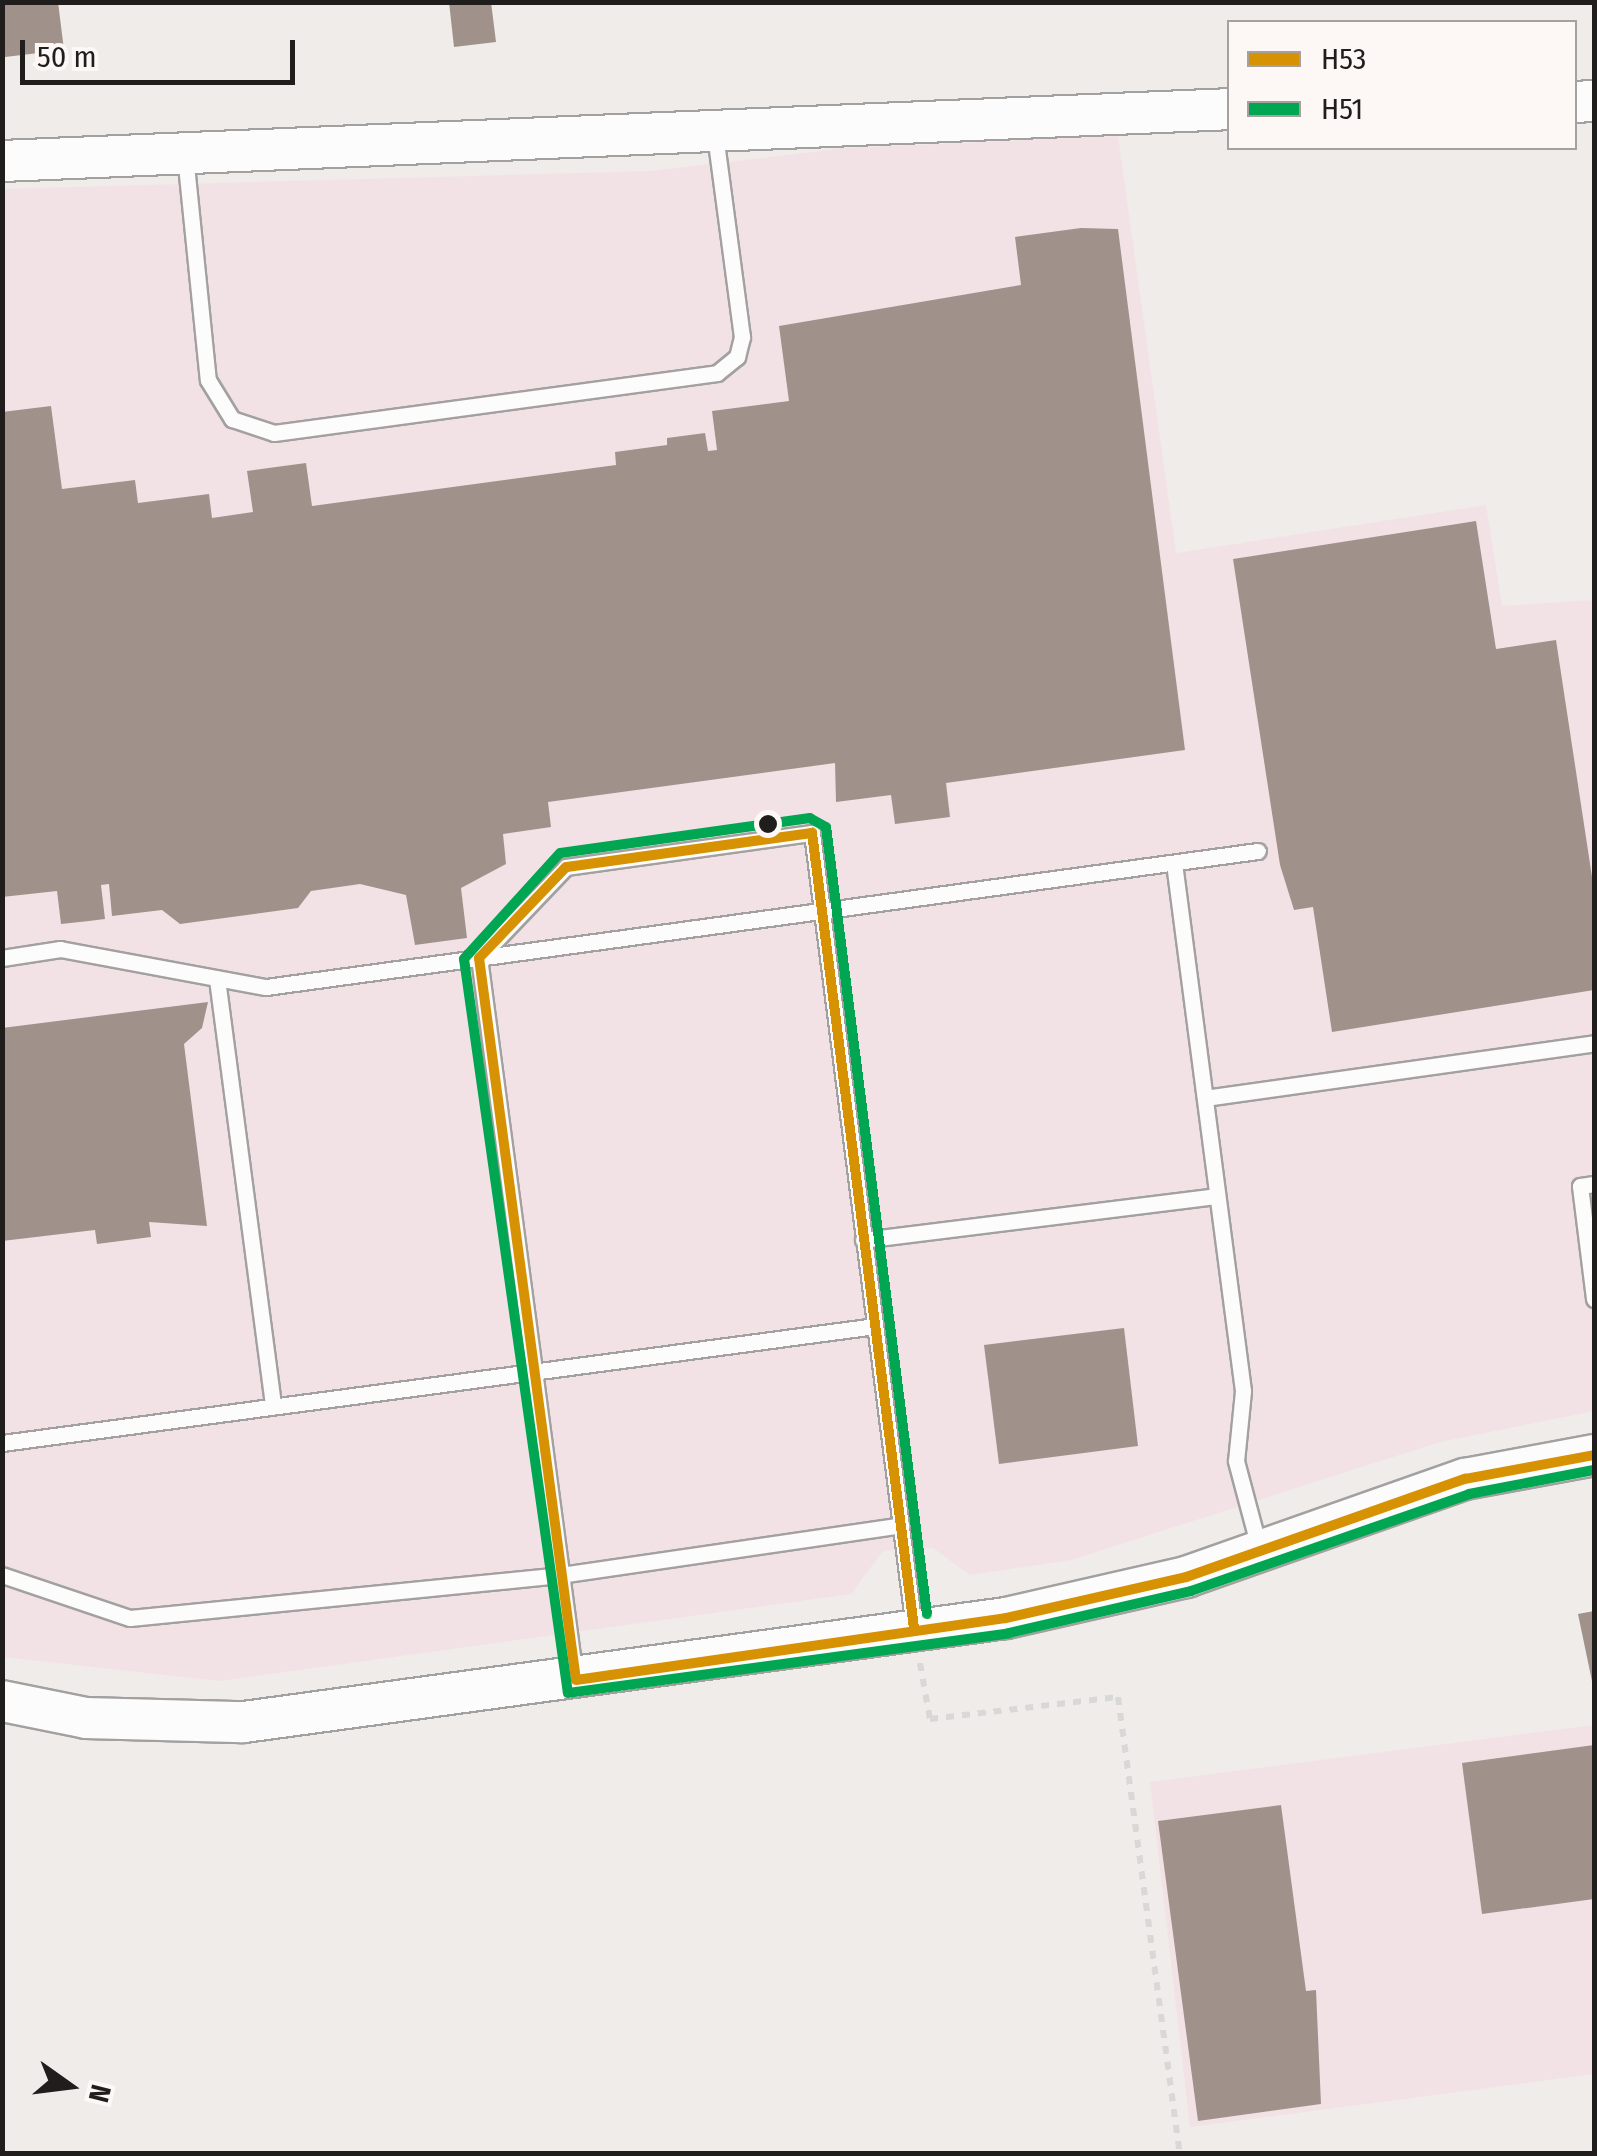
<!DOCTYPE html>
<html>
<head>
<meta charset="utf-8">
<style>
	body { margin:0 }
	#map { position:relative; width:1597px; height:2156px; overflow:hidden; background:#efecea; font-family:"Fira Sans Condensed",sans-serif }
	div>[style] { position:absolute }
	.commercial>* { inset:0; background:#f2e2e6 }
	.building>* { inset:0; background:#a0928b }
	.path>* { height:6px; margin-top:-3px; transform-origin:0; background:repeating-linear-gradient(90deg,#d8d8d7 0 8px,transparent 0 16px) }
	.roads { filter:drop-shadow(2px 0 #a3a1a0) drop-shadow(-2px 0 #a3a1a0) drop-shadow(0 2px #a3a1a0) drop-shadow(0 -2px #a3a1a0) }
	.service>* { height:15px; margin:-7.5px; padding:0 7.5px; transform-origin:7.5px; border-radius:7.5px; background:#fdfcfc }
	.tertiary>* { height:40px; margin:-20px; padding:0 20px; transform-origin:20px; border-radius:20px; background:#fdfcfc }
	.bus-1>* { height:10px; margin:-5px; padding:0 5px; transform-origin:5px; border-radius:5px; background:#d79204 }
	.bus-2>* { height:10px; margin:-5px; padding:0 5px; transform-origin:5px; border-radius:5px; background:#00a651 }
	.dots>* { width:28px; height:28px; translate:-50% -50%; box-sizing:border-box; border:5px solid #fdf8f6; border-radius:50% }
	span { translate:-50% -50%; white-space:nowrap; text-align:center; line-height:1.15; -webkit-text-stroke:10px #fdf8f6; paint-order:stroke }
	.frame { position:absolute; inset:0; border:5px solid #201e1d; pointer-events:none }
	.legend { position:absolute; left:1227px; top:20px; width:350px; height:130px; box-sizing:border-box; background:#fdf8f6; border:2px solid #a5a19f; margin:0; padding:12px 18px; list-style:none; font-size:30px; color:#201e1d }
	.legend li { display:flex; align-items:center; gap:20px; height:50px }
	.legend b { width:50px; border:2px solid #a5a19f }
	.north { position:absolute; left:20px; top:2036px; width:100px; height:100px; -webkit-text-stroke:8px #fdf8f6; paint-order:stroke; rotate:104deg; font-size:28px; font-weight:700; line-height:40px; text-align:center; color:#201e1d }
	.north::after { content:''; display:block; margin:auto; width:35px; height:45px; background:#201e1d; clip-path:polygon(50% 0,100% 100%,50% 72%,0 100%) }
	.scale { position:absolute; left:20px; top:40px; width:275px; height:45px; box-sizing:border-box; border:5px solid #201e1d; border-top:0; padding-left:12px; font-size:30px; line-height:35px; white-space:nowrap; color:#201e1d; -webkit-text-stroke:8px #fdf8f6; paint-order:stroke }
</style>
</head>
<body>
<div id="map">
	<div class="commercial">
		<i style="clip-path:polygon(1118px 136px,1176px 553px,1486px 505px,1502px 606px,1594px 600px,1594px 1411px,1440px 1442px,1071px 1560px,970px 1575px,933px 1548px,883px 1551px,851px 1594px,219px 1681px,3px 1657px,2px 189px,651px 171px,846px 148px)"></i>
		<i style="clip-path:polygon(1594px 1725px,1594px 2074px,1190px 2127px,1150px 1782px)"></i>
	</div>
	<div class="building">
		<i style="clip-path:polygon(2px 2px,58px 2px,64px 50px,5px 57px)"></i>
		<i style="clip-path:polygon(449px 2px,491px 2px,496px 42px,454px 47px)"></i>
		<i style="clip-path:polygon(1081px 228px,1118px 229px,1185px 750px,946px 783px,950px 817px,895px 824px,891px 795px,836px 802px,835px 763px,548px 802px,551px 827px,503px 834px,506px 864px,461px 888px,467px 938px,415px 945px,406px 895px,360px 884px,311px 891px,298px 908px,180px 924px,162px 910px,112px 916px,109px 884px,101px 885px,105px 919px,89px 921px,61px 924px,57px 891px,2px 897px,2px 412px,51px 406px,62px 489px,135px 480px,138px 503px,209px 494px,212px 518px,253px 512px,247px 471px,276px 467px,306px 463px,312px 506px,616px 465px,615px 452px,667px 445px,667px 438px,705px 433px,708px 451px,717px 450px,712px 411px,789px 401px,779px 326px,1021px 285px,1015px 237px)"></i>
		<i style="clip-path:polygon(1476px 521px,1496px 649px,1556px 640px,1594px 890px,1594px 990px,1332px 1032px,1313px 907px,1294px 910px,1280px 865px,1233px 559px)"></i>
		<i style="clip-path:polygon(208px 1002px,202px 1028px,184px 1044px,207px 1226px,149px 1222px,151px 1237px,97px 1244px,95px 1230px,2px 1241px,2px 1028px)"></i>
		<i style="clip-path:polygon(1124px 1328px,1138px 1446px,999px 1464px,984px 1345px)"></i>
		<i style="clip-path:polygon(1594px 1611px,1594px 1686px,1593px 1686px,1578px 1614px)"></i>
		<i style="clip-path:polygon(1594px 1745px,1594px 1899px,1482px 1914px,1462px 1763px)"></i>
		<i style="clip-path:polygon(1281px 1805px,1306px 1991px,1316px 1990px,1321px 2104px,1198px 2121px,1158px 1821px)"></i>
	</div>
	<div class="path">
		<i style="left:920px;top:1663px;width:57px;rotate:79.9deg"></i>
		<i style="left:930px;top:1719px;width:189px;rotate:-6.7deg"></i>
		<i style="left:1118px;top:1697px;width:461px;rotate:82.3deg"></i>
	</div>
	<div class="roads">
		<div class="service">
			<i style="left:185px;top:155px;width:226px;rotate:84.2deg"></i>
			<i style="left:208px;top:380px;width:46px;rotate:58.4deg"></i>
			<i style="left:232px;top:419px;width:44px;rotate:18.4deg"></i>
			<i style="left:274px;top:433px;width:447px;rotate:-7.7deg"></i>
			<i style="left:717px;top:373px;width:26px;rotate:-39deg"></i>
			<i style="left:737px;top:357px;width:21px;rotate:-76deg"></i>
			<i style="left:742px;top:337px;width:205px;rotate:-97.6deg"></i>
			<i style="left:1174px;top:863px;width:532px;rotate:82.55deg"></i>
			<i style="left:1243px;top:1391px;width:70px;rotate:95.7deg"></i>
			<i style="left:1236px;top:1461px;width:93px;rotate:75.1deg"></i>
			<i style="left:2px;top:958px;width:59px;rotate:-8.8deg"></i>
			<i style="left:60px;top:949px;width:209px;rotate:10.5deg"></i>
			<i style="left:266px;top:987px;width:1001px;rotate:-7.81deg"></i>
			<i style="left:217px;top:979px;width:431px;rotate:82.5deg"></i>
			<i style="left:1205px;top:1098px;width:393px;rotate:-8deg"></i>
			<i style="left:1594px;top:1184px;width:14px;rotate:172deg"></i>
			<i style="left:1580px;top:1186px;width:114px;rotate:82.9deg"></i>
			<i style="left:863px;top:1240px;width:356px;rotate:-7.1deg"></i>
			<i style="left:2px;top:1443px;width:881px;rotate:-7.63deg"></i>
			<i style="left:2px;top:1575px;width:135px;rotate:18.6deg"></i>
			<i style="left:130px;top:1618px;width:432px;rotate:-5.7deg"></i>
			<i style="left:560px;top:1575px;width:345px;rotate:-8.3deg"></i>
			<i style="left:575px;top:1678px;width:726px;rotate:-97.59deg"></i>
			<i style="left:479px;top:958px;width:126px;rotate:-46.3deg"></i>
			<i style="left:566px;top:867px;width:248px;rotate:-7.9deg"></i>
			<i style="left:812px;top:833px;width:802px;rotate:82.69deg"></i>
		</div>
		<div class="tertiary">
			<i style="left:1574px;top:102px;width:20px;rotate:-3deg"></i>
			<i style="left:2px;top:161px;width:1229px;rotate:-2.42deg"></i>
			<i style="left:2px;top:1701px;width:86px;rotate:11.4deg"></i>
			<i style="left:86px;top:1718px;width:158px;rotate:1.5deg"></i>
			<i style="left:244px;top:1722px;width:769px;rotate:-7.77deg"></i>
			<i style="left:1006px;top:1618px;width:185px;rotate:-12.8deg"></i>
			<i style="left:1186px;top:1577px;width:296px;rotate:-19.4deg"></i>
			<i style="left:1465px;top:1479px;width:131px;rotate:-10.5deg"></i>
		</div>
	</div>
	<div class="bus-1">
		<i style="left:914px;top:1628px;width:802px;rotate:-97.31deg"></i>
		<i style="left:812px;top:833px;width:248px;rotate:172.1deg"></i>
		<i style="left:566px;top:867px;width:126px;rotate:133.7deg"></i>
		<i style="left:479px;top:958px;width:728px;rotate:82.35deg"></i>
		<i style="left:576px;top:1680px;width:434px;rotate:-8.2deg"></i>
		<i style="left:1006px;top:1618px;width:185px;rotate:-12.8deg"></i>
		<i style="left:1186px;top:1577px;width:296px;rotate:-19.4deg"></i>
		<i style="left:1465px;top:1479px;width:131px;rotate:-10.5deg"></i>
	</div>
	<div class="bus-2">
		<i style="left:927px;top:1614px;width:793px;rotate:-97.31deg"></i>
		<i style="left:826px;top:827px;width:18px;rotate:-151deg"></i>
		<i style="left:810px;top:818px;width:252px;rotate:172deg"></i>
		<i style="left:560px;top:853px;width:143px;rotate:132.2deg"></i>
		<i style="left:464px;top:959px;width:741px;rotate:81.94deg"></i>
		<i style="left:568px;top:1693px;width:445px;rotate:-7.7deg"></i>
		<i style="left:1009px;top:1633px;width:187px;rotate:-13deg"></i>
		<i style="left:1191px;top:1591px;width:294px;rotate:-19.2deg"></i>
		<i style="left:1469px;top:1494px;width:127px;rotate:-10.9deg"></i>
	</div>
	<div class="dots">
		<i style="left:768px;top:824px;background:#201e1d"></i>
	</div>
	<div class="frame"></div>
	<ul class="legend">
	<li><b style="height:12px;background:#d79204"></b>H53</li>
	<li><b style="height:12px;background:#00a651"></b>H51</li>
	</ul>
	<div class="north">N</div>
	<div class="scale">50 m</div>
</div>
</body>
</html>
